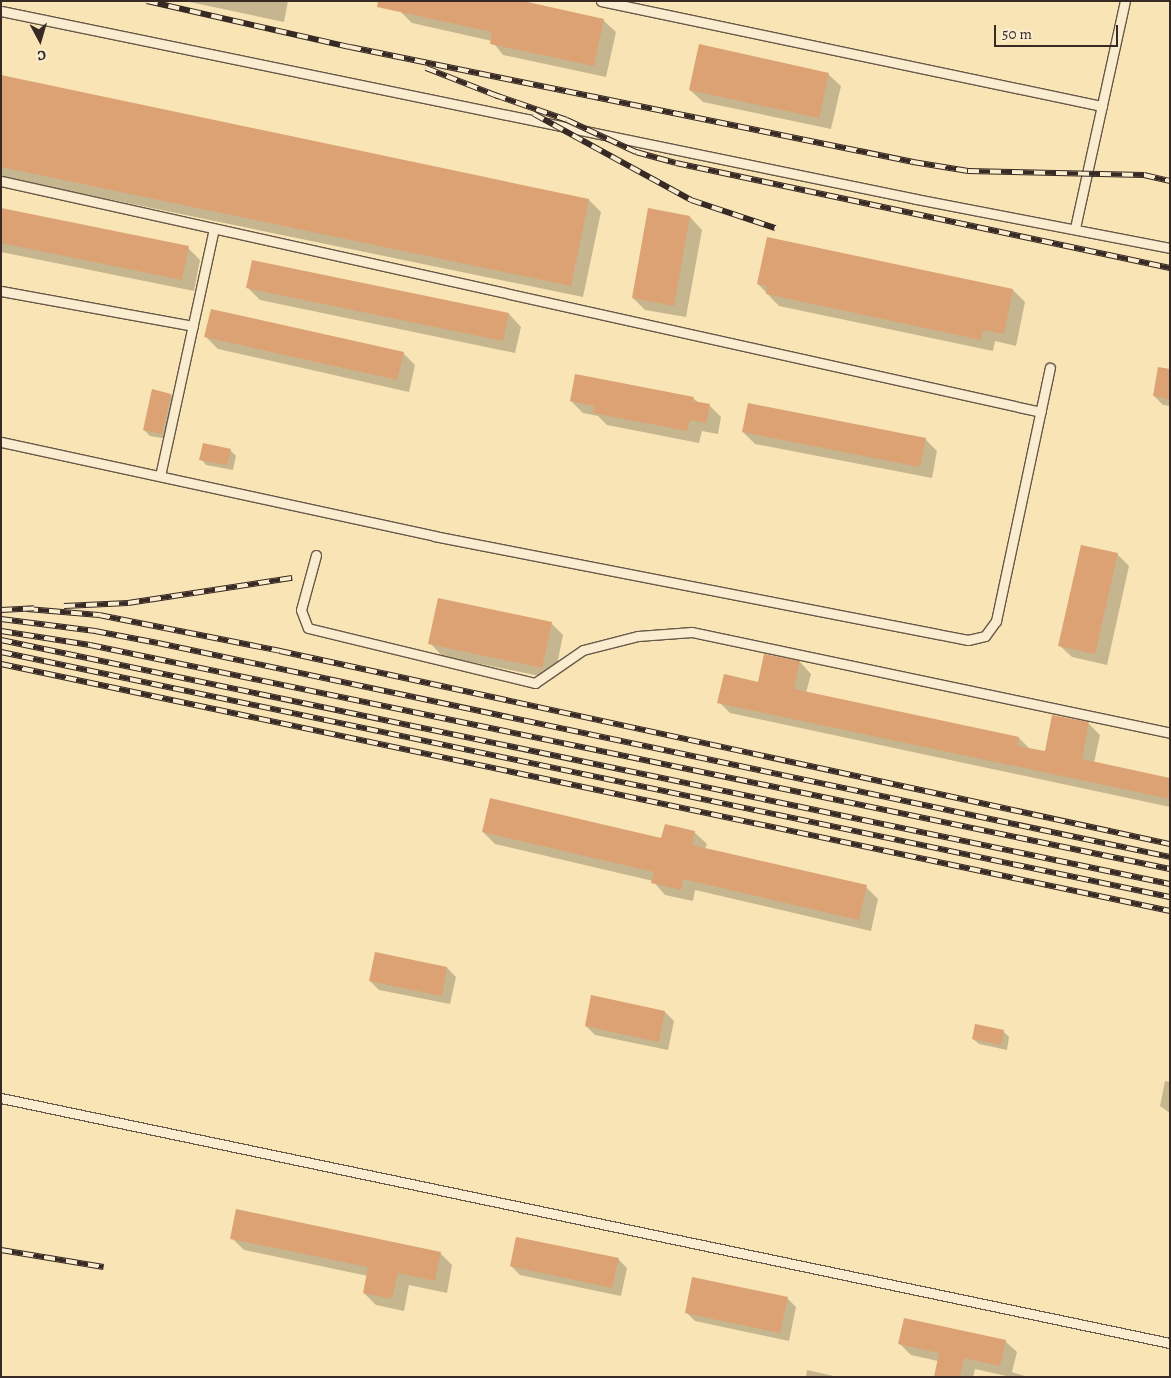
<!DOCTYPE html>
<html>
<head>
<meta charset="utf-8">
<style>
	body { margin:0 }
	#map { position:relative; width:1171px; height:1378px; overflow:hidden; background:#f8e4b5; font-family:Alegreya,serif }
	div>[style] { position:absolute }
	.shadow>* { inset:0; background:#0003 }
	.building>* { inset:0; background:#dca273 }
	.roads { filter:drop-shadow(1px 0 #675848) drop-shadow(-1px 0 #675848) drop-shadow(0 1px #675848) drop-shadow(0 -1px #675848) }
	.service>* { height:9px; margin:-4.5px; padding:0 4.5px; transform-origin:4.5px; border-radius:4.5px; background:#faedcf }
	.rail>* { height:5.5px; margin-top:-2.75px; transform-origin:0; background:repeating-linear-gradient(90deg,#faedcf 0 11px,#372924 0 22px); box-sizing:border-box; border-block:1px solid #372924 }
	span { translate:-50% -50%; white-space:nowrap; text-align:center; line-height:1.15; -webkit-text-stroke:4px #faedcf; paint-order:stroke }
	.frame { position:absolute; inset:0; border:2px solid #372924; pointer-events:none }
	.north { position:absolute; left:15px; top:15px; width:50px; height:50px; -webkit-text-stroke:4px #faedcf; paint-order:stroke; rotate:174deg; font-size:14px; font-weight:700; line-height:20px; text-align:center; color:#372924 }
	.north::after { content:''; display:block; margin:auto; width:18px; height:22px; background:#372924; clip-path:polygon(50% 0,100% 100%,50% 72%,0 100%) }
	.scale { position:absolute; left:994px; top:25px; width:124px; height:22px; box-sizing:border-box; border:2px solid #372924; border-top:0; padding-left:6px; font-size:15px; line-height:18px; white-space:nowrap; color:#372924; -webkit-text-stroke:4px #faedcf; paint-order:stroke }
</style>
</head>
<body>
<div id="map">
	<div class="shadow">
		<i style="clip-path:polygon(185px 1px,288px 1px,284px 22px)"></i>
		<i style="clip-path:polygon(400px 11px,603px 20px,616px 32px,606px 77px,503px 55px,492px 41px,412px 23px)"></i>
		<i style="clip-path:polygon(828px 74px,841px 86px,831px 129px,703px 102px,690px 90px)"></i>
		<i style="clip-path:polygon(1px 77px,589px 200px,601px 212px,583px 297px,1px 177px)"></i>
		<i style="clip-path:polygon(1px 209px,188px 248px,200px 260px,194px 291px,1px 252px)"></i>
		<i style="clip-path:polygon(649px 210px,690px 217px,702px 230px,686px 317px,645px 310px,633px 298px)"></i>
		<i style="clip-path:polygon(758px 284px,1013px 290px,1025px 302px,1016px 346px,995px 341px,993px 351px,779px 306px)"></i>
		<i style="clip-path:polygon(248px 288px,509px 314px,521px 327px,515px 353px,260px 300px)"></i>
		<i style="clip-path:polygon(206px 337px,403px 353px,415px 365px,409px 392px,218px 349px)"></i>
		<i style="clip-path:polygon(1170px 370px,1170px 406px,1163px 405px,1154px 396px)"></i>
		<i style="clip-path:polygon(171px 395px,177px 400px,168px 439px,150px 436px,144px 430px)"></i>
		<i style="clip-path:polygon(693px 398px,699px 403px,709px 405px,721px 417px,718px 434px,702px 431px,699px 443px,607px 425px,598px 416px,583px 413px,571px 401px)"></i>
		<i style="clip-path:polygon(743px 432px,925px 439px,937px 451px,932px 478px,755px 444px)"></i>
		<i style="clip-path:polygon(230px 450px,236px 456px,233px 470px,206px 465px,201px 459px)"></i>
		<i style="clip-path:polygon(1117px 554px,1129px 566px,1107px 665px,1072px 657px,1059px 645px)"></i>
		<i style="clip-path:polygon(551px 623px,563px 635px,554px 679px,442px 656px,430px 643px)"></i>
		<i style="clip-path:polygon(800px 662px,811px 674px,806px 693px,1019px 738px,1030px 749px,1046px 753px,1053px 716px,1089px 724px,1100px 735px,1094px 763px,1170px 779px,1170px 807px,730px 713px,719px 702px)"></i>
		<i style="clip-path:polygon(483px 832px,662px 840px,694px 832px,707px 844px,705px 849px,866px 887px,878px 899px,871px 931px,695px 890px,693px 901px,665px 895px,653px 881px,495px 844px)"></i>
		<i style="clip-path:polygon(376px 954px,447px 968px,456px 977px,450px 1004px,379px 990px,370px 981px)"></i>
		<i style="clip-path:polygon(665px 1012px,674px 1021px,668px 1050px,595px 1035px,586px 1026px)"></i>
		<i style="clip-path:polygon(1003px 1031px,1009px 1037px,1007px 1050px,979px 1044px,973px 1039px)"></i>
		<i style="clip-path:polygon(1165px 1081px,1170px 1082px,1170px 1113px,1160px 1106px)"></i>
		<i style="clip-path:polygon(232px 1238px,440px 1253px,452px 1265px,447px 1293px,409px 1285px,404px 1311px,376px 1305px,364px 1293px,368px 1276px,244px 1250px)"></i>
		<i style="clip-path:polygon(618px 1259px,627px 1268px,621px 1296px,520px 1275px,511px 1266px)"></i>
		<i style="clip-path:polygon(787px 1298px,796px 1307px,789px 1341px,695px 1321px,686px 1312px)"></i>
		<i style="clip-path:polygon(1005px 1341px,1017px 1352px,1012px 1372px,1028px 1377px,1011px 1377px,975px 1369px,973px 1377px,935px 1377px,938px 1361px,911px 1355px,900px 1344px)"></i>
		<i style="clip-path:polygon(807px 1370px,838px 1377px,806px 1377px)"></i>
	</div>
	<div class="building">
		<i style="clip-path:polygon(378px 1px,523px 1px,604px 19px,594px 66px,490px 44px,492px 32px,377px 7px)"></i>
		<i style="clip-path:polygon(699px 44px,829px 73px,819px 118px,689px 90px)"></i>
		<i style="clip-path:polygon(1px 75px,589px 199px,571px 286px,1px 167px)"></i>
		<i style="clip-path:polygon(1px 208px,189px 246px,182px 280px,1px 243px)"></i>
		<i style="clip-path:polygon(648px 208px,690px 216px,674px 306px,632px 298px)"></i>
		<i style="clip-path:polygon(767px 237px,1013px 289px,1004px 334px,983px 330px,981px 340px,766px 294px,767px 286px,757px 284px)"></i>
		<i style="clip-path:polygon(252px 260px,509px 313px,503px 341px,246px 288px)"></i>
		<i style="clip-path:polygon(211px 309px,404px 352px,397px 380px,204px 337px)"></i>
		<i style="clip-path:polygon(1158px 367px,1170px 369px,1170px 400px,1153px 396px)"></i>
		<i style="clip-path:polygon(575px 374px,694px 397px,693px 401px,710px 404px,706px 423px,690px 420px,687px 431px,593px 413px,594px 406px,570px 401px)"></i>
		<i style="clip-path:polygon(152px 389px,171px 394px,162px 434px,143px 430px)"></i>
		<i style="clip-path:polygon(748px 403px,926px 438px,920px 467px,742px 432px)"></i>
		<i style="clip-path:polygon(203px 443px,231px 449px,227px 465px,199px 460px)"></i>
		<i style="clip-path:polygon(1081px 545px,1118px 553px,1095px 654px,1058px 646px)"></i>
		<i style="clip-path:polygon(438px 598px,552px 622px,542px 668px,428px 644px)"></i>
		<i style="clip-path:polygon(764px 654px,800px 661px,794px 689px,1019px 737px,1017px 746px,1045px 751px,1052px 715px,1089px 722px,1082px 759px,1170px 778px,1170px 799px,717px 703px,724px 674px,758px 682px)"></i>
		<i style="clip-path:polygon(490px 798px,661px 838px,665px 824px,695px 831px,692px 845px,867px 885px,859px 920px,683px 879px,681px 890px,651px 883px,654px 872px,482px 832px)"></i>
		<i style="clip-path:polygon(375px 952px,447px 967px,442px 996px,369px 981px)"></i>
		<i style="clip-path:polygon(591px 995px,665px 1011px,659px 1042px,585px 1026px)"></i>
		<i style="clip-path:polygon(975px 1024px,1004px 1030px,1001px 1045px,972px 1039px)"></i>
		<i style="clip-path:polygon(236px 1209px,441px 1252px,435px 1281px,398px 1273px,392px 1299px,363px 1293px,368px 1267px,230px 1239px)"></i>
		<i style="clip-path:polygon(516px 1237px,619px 1258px,612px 1288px,510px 1266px)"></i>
		<i style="clip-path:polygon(692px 1277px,788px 1297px,780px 1333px,685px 1313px)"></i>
		<i style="clip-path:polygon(904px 1318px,1006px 1340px,1000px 1366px,964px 1358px,960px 1377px,934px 1377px,939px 1353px,898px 1344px)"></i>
	</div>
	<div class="roads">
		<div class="service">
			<i style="left:601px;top:1px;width:512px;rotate:11.84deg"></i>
			<i style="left:1px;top:11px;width:934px;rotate:11.61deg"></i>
			<i style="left:916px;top:199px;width:259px;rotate:10.9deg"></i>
			<i style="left:1px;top:181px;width:1065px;rotate:12.52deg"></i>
			<i style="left:1075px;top:228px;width:232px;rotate:-77.6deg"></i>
			<i style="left:1px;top:291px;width:195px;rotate:10.3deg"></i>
			<i style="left:1px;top:442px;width:443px;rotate:12.2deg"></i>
			<i style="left:434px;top:536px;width:544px;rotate:11.02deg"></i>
			<i style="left:968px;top:640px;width:17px;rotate:-13deg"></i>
			<i style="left:985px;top:636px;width:19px;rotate:-54deg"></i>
			<i style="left:996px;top:621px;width:259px;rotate:-78deg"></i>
			<i style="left:160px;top:476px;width:253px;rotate:-77.7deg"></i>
			<i style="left:316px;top:555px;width:57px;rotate:105.3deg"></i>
			<i style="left:301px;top:610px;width:19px;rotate:69deg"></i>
			<i style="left:308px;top:628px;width:234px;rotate:13.6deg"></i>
			<i style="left:535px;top:683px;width:58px;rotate:-34.5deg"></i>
			<i style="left:583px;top:650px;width:57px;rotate:-14.3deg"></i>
			<i style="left:638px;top:636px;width:54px;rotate:-4.2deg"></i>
			<i style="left:692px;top:632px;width:489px;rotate:11.9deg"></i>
			<i style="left:1px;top:1098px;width:1194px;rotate:11.84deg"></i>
		</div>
	</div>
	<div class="rail">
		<i style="left:147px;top:1px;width:208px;rotate:12.8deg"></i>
		<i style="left:350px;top:47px;width:575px;rotate:11.54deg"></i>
		<i style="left:913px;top:162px;width:56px;rotate:9.3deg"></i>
		<i style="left:968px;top:171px;width:176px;rotate:1.3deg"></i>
		<i style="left:1144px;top:175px;width:27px;rotate:13deg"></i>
		<i style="left:426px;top:68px;width:79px;rotate:21.4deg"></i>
		<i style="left:495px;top:95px;width:76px;rotate:19.1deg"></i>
		<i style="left:567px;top:120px;width:76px;rotate:24.9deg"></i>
		<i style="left:636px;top:152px;width:41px;rotate:15.4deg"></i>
		<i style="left:676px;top:163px;width:505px;rotate:12deg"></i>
		<i style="left:534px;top:114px;width:179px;rotate:28.7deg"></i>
		<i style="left:691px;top:200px;width:89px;rotate:18.4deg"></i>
		<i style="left:64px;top:606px;width:64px;rotate:-2.7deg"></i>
		<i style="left:128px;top:603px;width:166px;rotate:-8.7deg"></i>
		<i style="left:27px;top:609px;width:72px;rotate:4.8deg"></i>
		<i style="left:99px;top:615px;width:185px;rotate:11.2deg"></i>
		<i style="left:280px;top:651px;width:911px;rotate:12.24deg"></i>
		<i style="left:1px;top:610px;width:33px;rotate:-3deg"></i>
		<i style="left:1px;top:619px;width:95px;rotate:7.3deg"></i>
		<i style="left:95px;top:631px;width:64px;rotate:10.8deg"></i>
		<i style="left:158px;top:643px;width:1034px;rotate:11.94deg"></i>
		<i style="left:1px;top:631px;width:90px;rotate:8.9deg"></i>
		<i style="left:90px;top:645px;width:1103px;rotate:11.72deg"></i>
		<i style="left:1px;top:640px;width:1194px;rotate:11.79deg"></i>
		<i style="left:1px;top:652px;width:1194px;rotate:11.84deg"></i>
		<i style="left:1px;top:664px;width:1195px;rotate:11.93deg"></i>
		<i style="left:1px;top:1250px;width:104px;rotate:9.4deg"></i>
	</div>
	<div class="frame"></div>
	<div class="north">С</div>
	<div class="scale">50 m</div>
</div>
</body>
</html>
